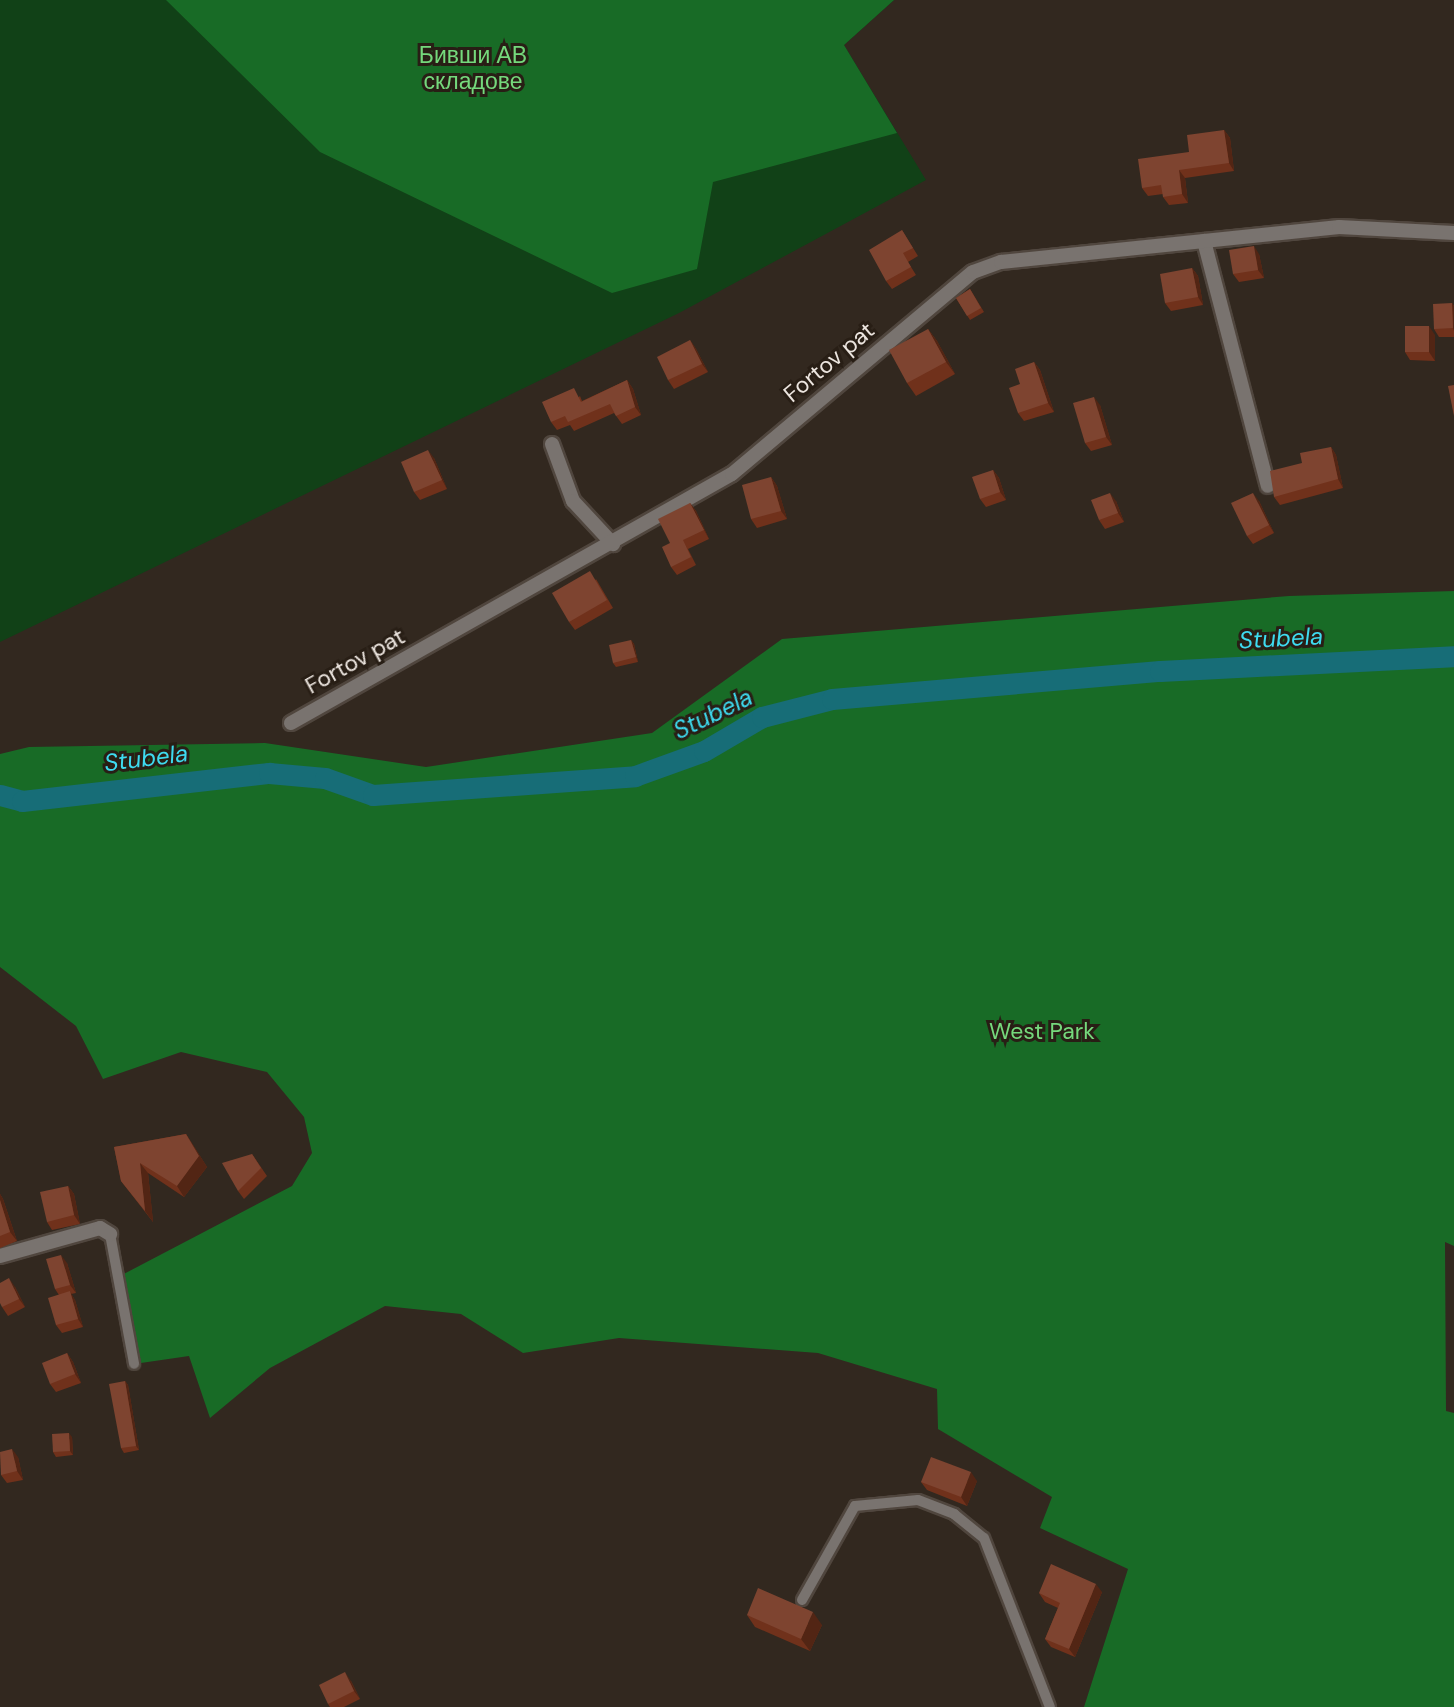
<!DOCTYPE html>
<html>
<head>
<meta charset="utf-8">
<style>
	body { margin:0 }
	#map { position:relative; width:1454px; height:1707px; overflow:hidden; background:#32281f; font-family:"DM Sans",sans-serif }
	div>[style] { position:absolute }
	.green>* { inset:0; background:#114117 }
	.forest>* { inset:0; background:#186b26 }
	.canal>* { height:21px; margin:-10.5px; padding:0 10.5px; transform-origin:10.5px; border-radius:10.5px; background:#176d77 }
	.roads { filter:drop-shadow(2px 0 #50463e) drop-shadow(-2px 0 #50463e) drop-shadow(0 2px #50463e) drop-shadow(0 -2px #50463e) }
	.service>* { height:10px; margin:-5px; padding:0 5px; transform-origin:5px; border-radius:5px; background:#79736f }
	.minor>* { height:14px; margin:-7px; padding:0 7px; transform-origin:7px; border-radius:7px; background:#79736f }
	.wall>* { inset:0; background:#70311b }
	.shaded-wall>* { inset:0; background:#522514 }
	.building>* { inset:0; background:#7e4430 }
	span { translate:-50% -50%; white-space:nowrap; text-align:center; line-height:1.15; -webkit-text-stroke:6px #281e15; paint-order:stroke }
	.park-label { font-size:23px; color:#75d97c }
	.street-label { font-size:23px; color:#ece5df }
	.water-label { font-size:24px; color:#3edbef; font-style:italic }
</style>
</head>
<body>
<div id="map">
	<div class="green">
		<i style="clip-path:polygon(0 0,894px 0,844px 45px,926px 180px,679px 313px,0 642px)"></i>
	</div>
	<div class="forest">
		<i style="clip-path:polygon(166px 0,894px 0,844px 45px,897px 133px,713px 182px,697px 269px,612px 293px,320px 152px)"></i>
		<i style="clip-path:polygon(1454px 591px,1454px 1246px,1445px 1242px,1446px 1411px,1454px 1413px,1454px 1707px,1084px 1707px,1128px 1569px,1040px 1528px,1052px 1497px,938px 1429px,937px 1389px,818px 1353px,619px 1338px,523px 1353px,461px 1314px,385px 1306px,270px 1368px,210px 1418px,189px 1356px,134px 1364px,118px 1277px,292px 1186px,312px 1153px,304px 1117px,267px 1072px,181px 1052px,103px 1079px,76px 1026px,0 967px,0 754px,29px 747px,265px 743px,426px 767px,652px 733px,782px 639px,1289px 596px)"></i>
	</div>
	<div class="canal">
		<i style="left:0;top:795px;width:23px;rotate:15deg"></i>
		<i style="left:22px;top:801px;width:249px;rotate:-6.5deg"></i>
		<i style="left:269px;top:773px;width:56px;rotate:5.1deg"></i>
		<i style="left:325px;top:778px;width:51px;rotate:19.5deg"></i>
		<i style="left:373px;top:795px;width:263px;rotate:-4.1deg"></i>
		<i style="left:635px;top:776px;width:73px;rotate:-19.9deg"></i>
		<i style="left:704px;top:751px;width:67px;rotate:-30.4deg"></i>
		<i style="left:762px;top:717px;width:72px;rotate:-14.4deg"></i>
		<i style="left:832px;top:699px;width:329px;rotate:-4.9deg"></i>
		<i style="left:1160px;top:671px;width:294px;rotate:-2.9deg"></i>
	</div>
	<div class="roads">
		<div class="service">
			<i style="left:110px;top:1234px;width:132px;rotate:79.5deg"></i>
			<i style="left:802px;top:1600px;width:108px;rotate:-60.6deg"></i>
			<i style="left:855px;top:1506px;width:63px;rotate:-5.4deg"></i>
			<i style="left:918px;top:1500px;width:39px;rotate:21deg"></i>
			<i style="left:954px;top:1514px;width:38px;rotate:39deg"></i>
			<i style="left:984px;top:1538px;width:181px;rotate:68.7deg"></i>
		</div>
		<div class="minor">
			<i style="left:1204px;top:241px;width:253px;rotate:75.4deg"></i>
			<i style="left:552px;top:444px;width:61px;rotate:69.8deg"></i>
			<i style="left:573px;top:501px;width:59px;rotate:47.1deg"></i>
			<i style="left:291px;top:723px;width:506px;rotate:-29.45deg"></i>
			<i style="left:732px;top:474px;width:314px;rotate:-40deg"></i>
			<i style="left:973px;top:272px;width:30px;rotate:-20deg"></i>
			<i style="left:1001px;top:262px;width:340px;rotate:-5.9deg"></i>
			<i style="left:1339px;top:227px;width:115px;rotate:3deg"></i>
			<i style="left:0;top:1256px;width:104px;rotate:-15.6deg"></i>
			<i style="left:100px;top:1228px;width:12px;rotate:31deg"></i>
		</div>
	</div>
	<div class="wall">
		<i style="clip-path:polygon(1224px 130px,1230px 138px,1234px 171px,1185px 178px,1188px 203px,1169px 205px,1163px 197px,1163px 194px,1148px 196px,1142px 188px,1189px 152px)"></i>
		<i style="clip-path:polygon(902px 230px,918px 256px,908px 262px,916px 275px,892px 289px,886px 281px)"></i>
		<i style="clip-path:polygon(1259px 254px,1264px 278px,1239px 282px,1233px 274px)"></i>
		<i style="clip-path:polygon(1192px 268px,1198px 276px,1203px 305px,1171px 311px,1165px 303px)"></i>
		<i style="clip-path:polygon(970px 289px,984px 312px,970px 320px,956px 298px)"></i>
		<i style="clip-path:polygon(1452px 303px,1454px 306px,1454px 337px,1439px 337px,1434px 329px)"></i>
		<i style="clip-path:polygon(928px 329px,937px 341px,955px 374px,916px 396px,907px 383px)"></i>
		<i style="clip-path:polygon(1435px 335px,1435px 361px,1410px 360px,1405px 352px)"></i>
		<i style="clip-path:polygon(690px 340px,696px 349px,708px 372px,674px 389px,668px 380px)"></i>
		<i style="clip-path:polygon(1034px 362px,1040px 370px,1054px 412px,1024px 421px,1018px 413px,1020px 384px)"></i>
		<i style="clip-path:polygon(627px 380px,633px 389px,641px 415px,622px 424px,614px 413px,574px 431px,570px 425px,557px 430px,551px 422px,580px 396px,582px 401px)"></i>
		<i style="clip-path:polygon(1100px 405px,1112px 445px,1091px 451px,1085px 443px)"></i>
		<i style="clip-path:polygon(1331px 447px,1336px 455px,1343px 488px,1280px 505px,1274px 497px,1302px 463px)"></i>
		<i style="clip-path:polygon(434px 458px,447px 489px,420px 500px,414px 492px)"></i>
		<i style="clip-path:polygon(993px 470px,999px 478px,1006px 500px,986px 507px,980px 499px)"></i>
		<i style="clip-path:polygon(771px 477px,777px 486px,787px 519px,757px 528px,751px 519px)"></i>
		<i style="clip-path:polygon(1116px 501px,1124px 522px,1105px 529px,1099px 520px)"></i>
		<i style="clip-path:polygon(1259px 501px,1274px 533px,1253px 544px,1247px 536px)"></i>
		<i style="clip-path:polygon(690px 503px,696px 511px,709px 539px,688px 549px,696px 565px,677px 575px,671px 567px,670px 543px)"></i>
		<i style="clip-path:polygon(596px 579px,613px 608px,575px 630px,569px 622px)"></i>
		<i style="clip-path:polygon(631px 640px,634px 644px,638px 662px,616px 667px,613px 663px)"></i>
		<i style="clip-path:polygon(186px 1134px,207px 1167px,184px 1197px,148px 1173px,153px 1222px,121px 1181px,114px 1147px)"></i>
		<i style="clip-path:polygon(252px 1154px,267px 1176px,244px 1199px,238px 1191px)"></i>
		<i style="clip-path:polygon(68px 1186px,74px 1194px,80px 1224px,52px 1230px,47px 1222px)"></i>
		<i style="clip-path:polygon(0 1194px,3px 1199px,17px 1241px,0 1248px)"></i>
		<i style="clip-path:polygon(67px 1263px,76px 1293px,71px 1294px,75px 1300px,83px 1327px,62px 1333px,56px 1325px,59px 1295px,55px 1289px)"></i>
		<i style="clip-path:polygon(15px 1287px,25px 1307px,8px 1316px,2px 1307px)"></i>
		<i style="clip-path:polygon(67px 1353px,73px 1362px,81px 1383px,56px 1392px,50px 1384px)"></i>
		<i style="clip-path:polygon(125px 1381px,128px 1385px,139px 1450px,124px 1453px,121px 1448px)"></i>
		<i style="clip-path:polygon(72px 1437px,73px 1455px,56px 1457px,53px 1452px)"></i>
		<i style="clip-path:polygon(18px 1457px,23px 1480px,7px 1483px,1px 1475px)"></i>
		<i style="clip-path:polygon(977px 1481px,967px 1506px,927px 1490px,921px 1482px)"></i>
		<i style="clip-path:polygon(1102px 1592px,1075px 1657px,1051px 1647px,1045px 1639px,1058px 1608px,1045px 1602px,1039px 1593px)"></i>
		<i style="clip-path:polygon(747px 1615px,822px 1625px,810px 1651px,755px 1627px)"></i>
		<i style="clip-path:polygon(351px 1681px,360px 1699px,344px 1707px,330px 1707px,328px 1704px)"></i>
	</div>
	<div class="shaded-wall">
		<i style="clip-path:polygon(1224px 130px,1230px 138px,1234px 171px,1229px 163px)"></i>
		<i style="clip-path:polygon(1179px 170px,1185px 178px,1188px 203px,1182px 194px)"></i>
		<i style="clip-path:polygon(1254px 246px,1259px 254px,1264px 278px,1258px 270px)"></i>
		<i style="clip-path:polygon(1192px 268px,1198px 276px,1203px 305px,1198px 297px)"></i>
		<i style="clip-path:polygon(1452px 303px,1454px 306px,1454px 331px,1453px 328px)"></i>
		<i style="clip-path:polygon(1429px 326px,1435px 335px,1435px 361px,1429px 352px)"></i>
		<i style="clip-path:polygon(928px 329px,937px 341px,955px 374px,946px 362px)"></i>
		<i style="clip-path:polygon(690px 340px,696px 349px,708px 372px,702px 364px)"></i>
		<i style="clip-path:polygon(1034px 362px,1040px 370px,1054px 412px,1048px 403px)"></i>
		<i style="clip-path:polygon(627px 380px,633px 389px,641px 415px,635px 407px)"></i>
		<i style="clip-path:polygon(1094px 397px,1100px 405px,1112px 445px,1106px 437px)"></i>
		<i style="clip-path:polygon(1331px 447px,1336px 455px,1343px 488px,1338px 479px)"></i>
		<i style="clip-path:polygon(428px 450px,434px 458px,447px 489px,442px 480px)"></i>
		<i style="clip-path:polygon(993px 470px,999px 478px,1006px 500px,1000px 492px)"></i>
		<i style="clip-path:polygon(771px 477px,777px 486px,787px 519px,781px 511px)"></i>
		<i style="clip-path:polygon(1110px 493px,1116px 501px,1124px 522px,1118px 513px)"></i>
		<i style="clip-path:polygon(1253px 493px,1259px 501px,1274px 533px,1269px 525px)"></i>
		<i style="clip-path:polygon(690px 503px,696px 511px,709px 539px,704px 530px)"></i>
		<i style="clip-path:polygon(631px 640px,634px 644px,638px 662px,636px 657px)"></i>
		<i style="clip-path:polygon(186px 1134px,207px 1167px,184px 1197px,177px 1186px)"></i>
		<i style="clip-path:polygon(140px 1163px,148px 1173px,153px 1222px,145px 1211px)"></i>
		<i style="clip-path:polygon(68px 1186px,74px 1194px,80px 1224px,74px 1215px)"></i>
		<i style="clip-path:polygon(0 1194px,3px 1199px,17px 1241px,10px 1232px,0 1200px)"></i>
		<i style="clip-path:polygon(61px 1255px,67px 1263px,76px 1293px,70px 1285px)"></i>
		<i style="clip-path:polygon(9px 1278px,15px 1287px,25px 1307px,19px 1299px)"></i>
		<i style="clip-path:polygon(70px 1291px,75px 1300px,83px 1327px,78px 1319px)"></i>
		<i style="clip-path:polygon(67px 1353px,73px 1362px,81px 1383px,75px 1374px)"></i>
		<i style="clip-path:polygon(125px 1381px,128px 1385px,139px 1450px,136px 1446px)"></i>
		<i style="clip-path:polygon(69px 1433px,72px 1437px,73px 1455px,70px 1451px)"></i>
		<i style="clip-path:polygon(12px 1449px,18px 1457px,23px 1480px,17px 1471px)"></i>
		<i style="clip-path:polygon(971px 1472px,977px 1481px,967px 1506px,961px 1497px)"></i>
		<i style="clip-path:polygon(1096px 1584px,1102px 1592px,1075px 1657px,1069px 1649px)"></i>
		<i style="clip-path:polygon(813px 1612px,822px 1625px,810px 1651px,801px 1639px)"></i>
		<i style="clip-path:polygon(345px 1672px,351px 1681px,360px 1699px,354px 1691px)"></i>
	</div>
	<div class="building">
		<i style="clip-path:polygon(1224px 130px,1229px 163px,1179px 170px,1182px 194px,1163px 197px,1161px 185px,1142px 188px,1138px 159px,1189px 152px,1187px 135px)"></i>
		<i style="clip-path:polygon(902px 230px,913px 248px,903px 253px,911px 267px,886px 281px,869px 250px)"></i>
		<i style="clip-path:polygon(1254px 246px,1258px 270px,1233px 274px,1229px 250px)"></i>
		<i style="clip-path:polygon(1192px 268px,1198px 297px,1165px 303px,1160px 274px)"></i>
		<i style="clip-path:polygon(970px 289px,981px 308px,967px 316px,956px 298px)"></i>
		<i style="clip-path:polygon(1452px 303px,1453px 328px,1434px 329px,1433px 304px)"></i>
		<i style="clip-path:polygon(1405px 326px,1429px 326px,1429px 352px,1405px 352px)"></i>
		<i style="clip-path:polygon(928px 329px,946px 362px,907px 383px,889px 350px)"></i>
		<i style="clip-path:polygon(690px 340px,702px 364px,668px 380px,657px 357px)"></i>
		<i style="clip-path:polygon(1034px 362px,1048px 403px,1018px 413px,1009px 388px,1020px 384px,1015px 369px)"></i>
		<i style="clip-path:polygon(627px 380px,635px 407px,616px 416px,610px 404px,568px 422px,565px 416px,551px 422px,542px 402px,574px 388px,581px 402px)"></i>
		<i style="clip-path:polygon(1454px 385px,1454px 416px,1448px 386px)"></i>
		<i style="clip-path:polygon(1094px 397px,1106px 437px,1085px 443px,1073px 403px)"></i>
		<i style="clip-path:polygon(1331px 447px,1338px 479px,1274px 497px,1270px 471px,1302px 463px,1300px 453px)"></i>
		<i style="clip-path:polygon(428px 450px,442px 480px,414px 492px,401px 462px)"></i>
		<i style="clip-path:polygon(993px 470px,1000px 492px,980px 499px,972px 477px)"></i>
		<i style="clip-path:polygon(771px 477px,781px 511px,751px 519px,742px 485px)"></i>
		<i style="clip-path:polygon(1110px 493px,1118px 513px,1099px 520px,1091px 500px)"></i>
		<i style="clip-path:polygon(1253px 493px,1269px 525px,1247px 536px,1231px 503px)"></i>
		<i style="clip-path:polygon(690px 503px,704px 530px,683px 540px,691px 557px,671px 567px,662px 547px,670px 543px,658px 519px)"></i>
		<i style="clip-path:polygon(590px 571px,607px 600px,569px 622px,552px 593px)"></i>
		<i style="clip-path:polygon(631px 640px,636px 657px,613px 663px,609px 645px)"></i>
		<i style="clip-path:polygon(186px 1134px,199px 1156px,177px 1186px,140px 1163px,145px 1211px,121px 1181px,114px 1147px)"></i>
		<i style="clip-path:polygon(252px 1154px,261px 1168px,238px 1191px,222px 1163px)"></i>
		<i style="clip-path:polygon(68px 1186px,74px 1215px,47px 1222px,40px 1192px)"></i>
		<i style="clip-path:polygon(0 1200px,10px 1232px,0 1236px)"></i>
		<i style="clip-path:polygon(61px 1255px,70px 1285px,55px 1289px,46px 1259px)"></i>
		<i style="clip-path:polygon(9px 1278px,19px 1299px,2px 1307px,0 1303px,0 1283px)"></i>
		<i style="clip-path:polygon(70px 1291px,78px 1319px,56px 1325px,48px 1298px)"></i>
		<i style="clip-path:polygon(67px 1353px,75px 1374px,50px 1384px,42px 1363px)"></i>
		<i style="clip-path:polygon(125px 1381px,136px 1446px,121px 1448px,109px 1384px)"></i>
		<i style="clip-path:polygon(69px 1433px,70px 1451px,53px 1452px,52px 1434px)"></i>
		<i style="clip-path:polygon(12px 1449px,17px 1471px,1px 1475px,0 1452px)"></i>
		<i style="clip-path:polygon(931px 1457px,971px 1472px,961px 1497px,921px 1482px)"></i>
		<i style="clip-path:polygon(1051px 1564px,1096px 1584px,1069px 1649px,1045px 1639px,1060px 1603px,1039px 1593px)"></i>
		<i style="clip-path:polygon(758px 1588px,813px 1612px,801px 1639px,747px 1615px)"></i>
		<i style="clip-path:polygon(345px 1672px,354px 1691px,328px 1704px,319px 1685px)"></i>
	</div>
	<div class="park-label">
		<span style="left:473px;top:68px">Бивши АВ<br>складове</span>
		<span style="left:1042px;top:1031px">West Park</span>
	</div>
	<div class="street-label">
		<span style="left:829px;top:362px;rotate:-40deg">Fortov pat</span>
		<span style="left:355px;top:661px;rotate:-29deg">Fortov pat</span>
	</div>
	<div class="water-label">
		<span style="left:1281px;top:638px;rotate:-3deg">Stubela</span>
		<span style="left:713px;top:714px;rotate:-26deg">Stubela</span>
		<span style="left:146px;top:758px;rotate:-7deg">Stubela</span>
	</div>
</div>
</body>
</html>
